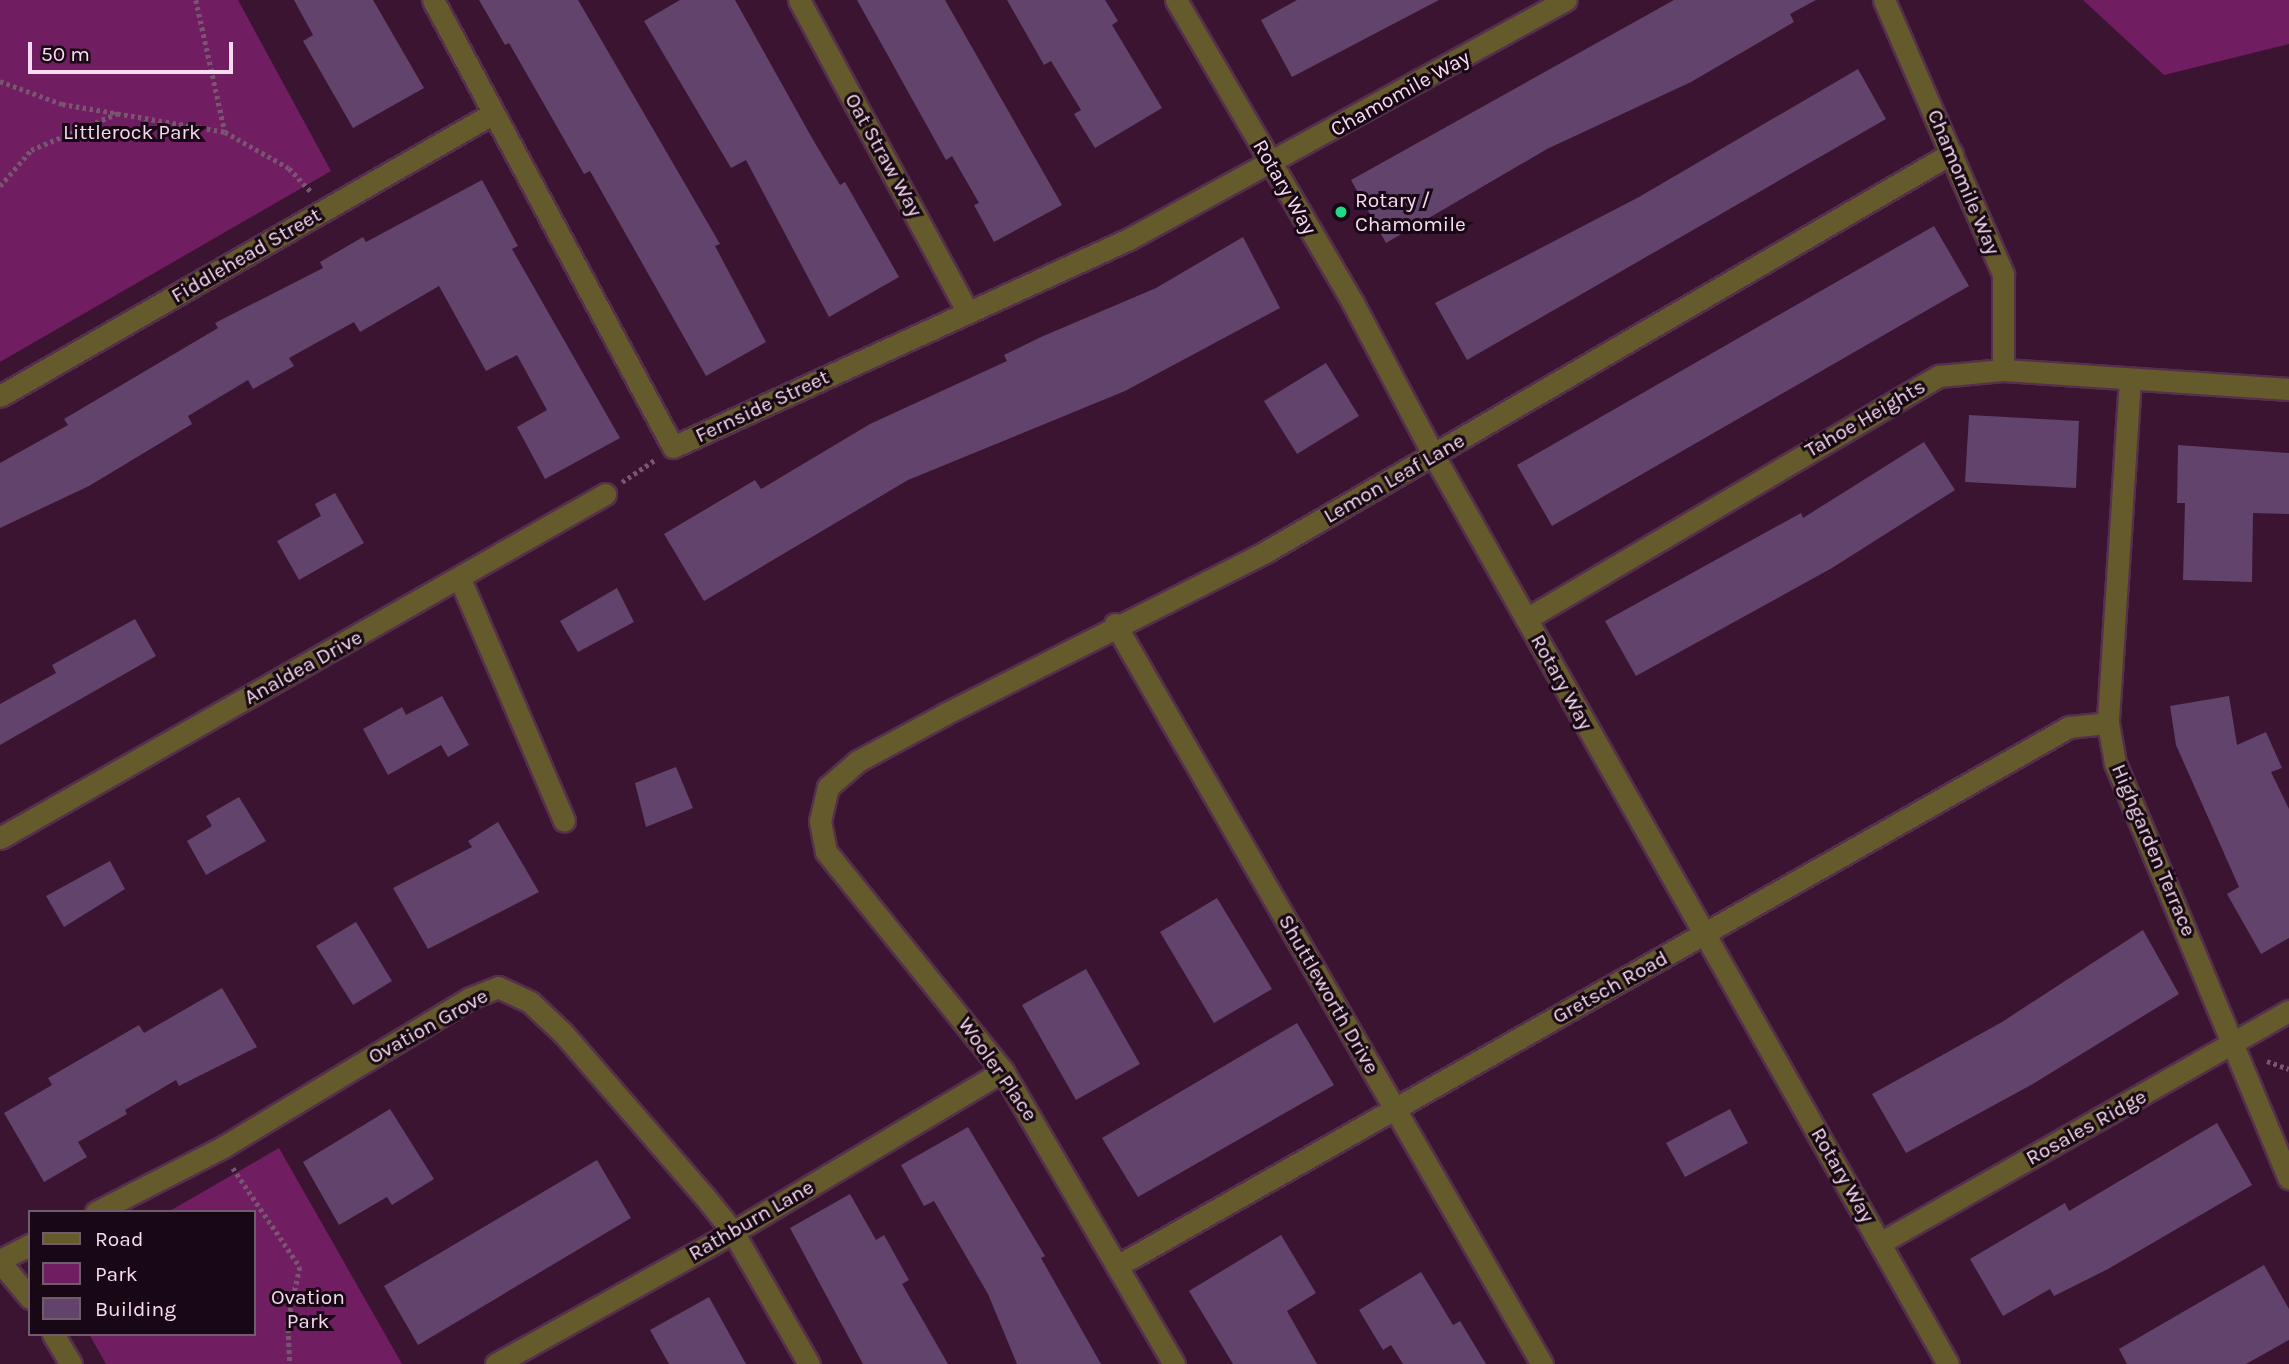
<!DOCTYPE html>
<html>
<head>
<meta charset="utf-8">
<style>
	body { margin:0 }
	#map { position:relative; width:2289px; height:1364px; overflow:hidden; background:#3b1432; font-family:Karla,sans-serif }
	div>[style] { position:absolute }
	.green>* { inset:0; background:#711d61 }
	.building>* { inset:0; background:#61436c }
	.path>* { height:4.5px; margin-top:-2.25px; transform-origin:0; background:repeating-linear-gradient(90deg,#795670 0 3.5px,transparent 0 7px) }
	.roads { filter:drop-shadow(2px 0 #55304c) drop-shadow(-2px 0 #55304c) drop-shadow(0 2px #55304c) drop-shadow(0 -2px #55304c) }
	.minor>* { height:21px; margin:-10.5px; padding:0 10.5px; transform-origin:10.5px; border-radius:10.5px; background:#645a2b }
	.dots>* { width:19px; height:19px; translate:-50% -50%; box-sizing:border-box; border:4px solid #180714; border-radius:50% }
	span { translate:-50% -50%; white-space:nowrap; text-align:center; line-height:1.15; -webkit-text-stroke:6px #180714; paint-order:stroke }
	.street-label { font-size:21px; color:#f6dcee }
	.park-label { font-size:21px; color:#f2daeb }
	.poi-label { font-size:21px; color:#f6dcee }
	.left { translate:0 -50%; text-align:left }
	.legend { position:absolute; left:28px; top:1210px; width:228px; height:126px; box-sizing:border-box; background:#180714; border:2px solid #715c6b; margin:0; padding:9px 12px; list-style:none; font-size:21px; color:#f6dcee }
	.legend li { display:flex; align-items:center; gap:14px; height:35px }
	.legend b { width:35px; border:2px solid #715c6b }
	.scale { position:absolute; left:28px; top:42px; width:205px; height:32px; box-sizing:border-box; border:4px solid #f6dcee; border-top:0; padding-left:9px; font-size:21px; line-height:24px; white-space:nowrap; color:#f6dcee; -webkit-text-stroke:5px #180714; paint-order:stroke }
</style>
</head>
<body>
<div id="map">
	<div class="green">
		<i style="clip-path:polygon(0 0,238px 0,331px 171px,0 362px)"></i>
		<i style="clip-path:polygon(2083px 0,2289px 0,2289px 44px,2164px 75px)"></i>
		<i style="clip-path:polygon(279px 1148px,402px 1364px,106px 1364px,89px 1334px,254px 1334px,254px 1212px,168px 1212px)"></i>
	</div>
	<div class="building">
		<i style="clip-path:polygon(294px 0,373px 0,424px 88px,353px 128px,303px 41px,313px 35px)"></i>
		<i style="clip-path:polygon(479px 0,578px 0,720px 244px,715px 246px,766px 342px,706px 376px,590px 171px,584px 174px,509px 43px,505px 45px)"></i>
		<i style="clip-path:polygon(680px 0,735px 0,812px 138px,840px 185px,845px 182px,899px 277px,829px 317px,746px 160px,731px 168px,644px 21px)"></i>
		<i style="clip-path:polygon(857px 0,945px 0,1062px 205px,994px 242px,974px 205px,979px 203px,952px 156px,946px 160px)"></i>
		<i style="clip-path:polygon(1007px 0,1105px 0,1118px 21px,1112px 25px,1162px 108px,1095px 148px,1074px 114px,1081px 110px,1051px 61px,1044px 65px)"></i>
		<i style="clip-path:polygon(1297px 0,1439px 0,1292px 77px,1261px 20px)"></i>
		<i style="clip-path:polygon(1674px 0,1816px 0,1790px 14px,1794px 22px,1691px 82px,1547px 149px,1386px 243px,1351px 180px)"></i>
		<i style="clip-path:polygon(1858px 69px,1886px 119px,1467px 360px,1435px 303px,1639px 197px)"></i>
		<i style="clip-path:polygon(482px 180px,518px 246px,512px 249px,620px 438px,545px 479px,517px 427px,547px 410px,517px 355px,486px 371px,439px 286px,360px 332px,354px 322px,289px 358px,294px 366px,253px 389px,248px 380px,188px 416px,192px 424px,89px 486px,0 528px,0 463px,68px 425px,64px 419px,218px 328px,215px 323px,323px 268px,320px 262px,363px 237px,366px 242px)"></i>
		<i style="clip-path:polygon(1934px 226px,1969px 286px,1552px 526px,1517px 465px)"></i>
		<i style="clip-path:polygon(1243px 237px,1280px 308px,1125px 391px,908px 480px,704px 601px,664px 534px,755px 480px,761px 489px,870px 424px,1007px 361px,1004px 355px,1041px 337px,1156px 288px)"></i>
		<i style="clip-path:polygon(1326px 363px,1359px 416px,1297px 454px,1264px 401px)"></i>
		<i style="clip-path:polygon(1969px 415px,2079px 421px,2076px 488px,1965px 482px)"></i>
		<i style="clip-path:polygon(1924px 442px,1955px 490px,1832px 568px,1636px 676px,1605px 621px,1801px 513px,1803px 518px)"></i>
		<i style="clip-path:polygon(2178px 445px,2289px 453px,2289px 514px,2253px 513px,2252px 582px,2183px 580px,2185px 503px,2177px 503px)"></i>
		<i style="clip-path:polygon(335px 493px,364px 543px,299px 580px,277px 541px,321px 516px,315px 504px)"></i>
		<i style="clip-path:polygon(617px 588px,634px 622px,578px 652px,560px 621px)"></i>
		<i style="clip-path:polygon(135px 619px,156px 656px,0 745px,0 704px,56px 673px,52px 665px)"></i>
		<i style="clip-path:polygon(442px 696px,469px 745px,448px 757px,441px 745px,388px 775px,363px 729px,402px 707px,406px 715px)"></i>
		<i style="clip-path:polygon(2229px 696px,2237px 745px,2266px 732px,2282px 768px,2271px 772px,2289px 809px,2289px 938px,2261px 954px,2227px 894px,2239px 887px,2176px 745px,2170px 706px)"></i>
		<i style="clip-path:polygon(676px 767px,693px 808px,646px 827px,635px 783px)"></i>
		<i style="clip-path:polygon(239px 797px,266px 841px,206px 875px,187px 841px,212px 826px,206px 816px)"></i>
		<i style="clip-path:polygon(498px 822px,539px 892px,428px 949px,393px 888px,472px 847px,468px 841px)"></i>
		<i style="clip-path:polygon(110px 861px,125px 889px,64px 927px,46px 896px)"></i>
		<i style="clip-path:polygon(1217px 898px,1272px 989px,1214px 1023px,1160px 932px)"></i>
		<i style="clip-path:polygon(356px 922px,392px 981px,353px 1005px,316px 946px)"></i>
		<i style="clip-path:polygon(2143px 930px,2179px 994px,2031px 1085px,1906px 1153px,1872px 1094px,2002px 1022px)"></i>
		<i style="clip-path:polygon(1086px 969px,1140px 1064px,1076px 1100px,1022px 1005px)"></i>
		<i style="clip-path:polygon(222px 988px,257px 1047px,179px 1086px,176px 1080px,125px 1110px,127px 1114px,78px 1142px,87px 1157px,44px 1182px,4px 1113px,52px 1085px,48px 1078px,139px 1025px,144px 1033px)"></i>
		<i style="clip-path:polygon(1297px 1023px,1334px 1085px,1138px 1197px,1102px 1138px)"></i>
		<i style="clip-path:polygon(390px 1109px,434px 1179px,392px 1205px,387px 1197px,339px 1225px,303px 1162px)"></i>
		<i style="clip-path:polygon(1730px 1109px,1748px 1143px,1685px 1177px,1666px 1143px)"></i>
		<i style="clip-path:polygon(2217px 1123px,2252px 1185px,2108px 1269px,2054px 1296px,2050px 1289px,2003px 1316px,1970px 1259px,2065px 1203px,2069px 1211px)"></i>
		<i style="clip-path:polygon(968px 1127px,1045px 1256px,1041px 1258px,1101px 1364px,1017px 1364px,988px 1294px,934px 1201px,924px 1206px,901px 1165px)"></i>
		<i style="clip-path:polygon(597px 1160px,631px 1218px,418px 1345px,384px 1286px)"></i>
		<i style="clip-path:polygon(850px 1194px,876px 1240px,884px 1235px,909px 1280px,902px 1284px,948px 1364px,863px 1364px,790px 1228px)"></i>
		<i style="clip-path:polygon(1281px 1235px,1316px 1293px,1287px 1311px,1317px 1364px,1233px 1364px,1189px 1291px)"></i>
		<i style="clip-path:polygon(2264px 1265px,2289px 1309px,2289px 1340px,2246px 1364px,2127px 1364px,2119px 1349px)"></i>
		<i style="clip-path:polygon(1421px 1272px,1453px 1325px,1460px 1321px,1486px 1364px,1403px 1364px,1391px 1345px,1383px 1350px,1359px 1310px)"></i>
		<i style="clip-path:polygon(709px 1297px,746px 1364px,669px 1364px,650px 1330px)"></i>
	</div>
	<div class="path">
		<i style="left:196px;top:0;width:135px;rotate:77.6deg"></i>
		<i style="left:0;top:81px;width:66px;rotate:20.4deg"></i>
		<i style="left:62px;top:104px;width:165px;rotate:9.7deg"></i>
		<i style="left:225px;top:132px;width:73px;rotate:29.4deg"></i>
		<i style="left:289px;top:168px;width:34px;rotate:47deg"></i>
		<i style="left:0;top:186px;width:48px;rotate:-49.3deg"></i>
		<i style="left:31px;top:150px;width:95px;rotate:-23deg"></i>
		<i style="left:622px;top:482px;width:40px;rotate:-34deg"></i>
		<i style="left:2267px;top:1061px;width:23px;rotate:20deg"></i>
		<i style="left:233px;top:1168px;width:120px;rotate:55.9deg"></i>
		<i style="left:300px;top:1267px;width:56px;rotate:102.3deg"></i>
		<i style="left:288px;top:1322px;width:42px;rotate:87.3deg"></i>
	</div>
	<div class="roads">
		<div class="minor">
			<i style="left:433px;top:0;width:507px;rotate:61.77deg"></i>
			<i style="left:673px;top:447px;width:501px;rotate:-24.52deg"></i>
			<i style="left:1129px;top:239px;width:498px;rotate:-28.7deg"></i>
			<i style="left:799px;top:0;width:355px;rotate:61.6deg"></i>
			<i style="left:1176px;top:0;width:351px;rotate:59.7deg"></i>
			<i style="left:1353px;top:303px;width:173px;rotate:62.1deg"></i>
			<i style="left:1434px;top:456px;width:1043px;rotate:60.49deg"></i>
			<i style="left:1884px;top:0;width:299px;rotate:66.5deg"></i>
			<i style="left:2003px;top:274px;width:96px;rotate:90deg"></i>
			<i style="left:2130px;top:379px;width:345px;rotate:93.7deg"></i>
			<i style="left:2108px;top:723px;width:41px;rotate:80.1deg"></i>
			<i style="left:2115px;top:763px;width:450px;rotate:67.3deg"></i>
			<i style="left:0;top:396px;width:567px;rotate:-29.82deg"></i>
			<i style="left:460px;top:579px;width:263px;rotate:66.7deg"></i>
			<i style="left:1526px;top:619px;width:479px;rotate:-30.5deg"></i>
			<i style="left:1939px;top:376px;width:64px;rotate:-5.4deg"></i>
			<i style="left:2003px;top:370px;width:287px;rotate:3.8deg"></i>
			<i style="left:1115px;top:624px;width:854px;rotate:60.01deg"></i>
			<i style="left:0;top:838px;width:696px;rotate:-29.62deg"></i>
			<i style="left:96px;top:1212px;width:143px;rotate:-27.1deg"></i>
			<i style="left:223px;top:1147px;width:288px;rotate:-31.1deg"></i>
			<i style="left:470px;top:998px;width:30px;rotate:-21deg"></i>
			<i style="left:498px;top:987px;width:35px;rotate:25deg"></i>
			<i style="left:530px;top:1002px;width:45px;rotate:43.2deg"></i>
			<i style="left:563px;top:1033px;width:217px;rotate:49.1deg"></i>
			<i style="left:705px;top:1197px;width:45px;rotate:51.3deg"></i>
			<i style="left:733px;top:1232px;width:152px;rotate:60.1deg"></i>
			<i style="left:1882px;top:1242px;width:468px;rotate:-29.6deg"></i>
			<i style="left:0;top:1260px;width:34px;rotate:-27deg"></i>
			<i style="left:0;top:1262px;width:47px;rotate:50.2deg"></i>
			<i style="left:1117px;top:1266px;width:1094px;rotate:-29.52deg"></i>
			<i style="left:2069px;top:727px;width:39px;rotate:-6deg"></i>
			<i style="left:53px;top:1334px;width:35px;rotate:59deg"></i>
			<i style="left:496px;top:1364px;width:271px;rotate:-29.1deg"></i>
			<i style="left:733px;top:1232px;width:314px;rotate:-30.8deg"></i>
			<i style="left:1174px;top:1364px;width:339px;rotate:-120.3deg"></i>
			<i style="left:1003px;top:1071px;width:282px;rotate:-128.9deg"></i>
			<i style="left:826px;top:852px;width:32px;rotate:-101deg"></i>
			<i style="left:820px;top:821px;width:35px;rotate:-77deg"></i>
			<i style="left:828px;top:787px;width:40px;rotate:-41deg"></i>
			<i style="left:858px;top:761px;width:99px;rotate:-28.4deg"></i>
			<i style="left:945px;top:714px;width:361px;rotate:-26.8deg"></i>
			<i style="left:1267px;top:551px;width:792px;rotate:-30.16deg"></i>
		</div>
	</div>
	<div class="dots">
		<i style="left:1341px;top:212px;background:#23d886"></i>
	</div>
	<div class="street-label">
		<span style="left:1400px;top:93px;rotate:-29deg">Chamomile Way</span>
		<span style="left:884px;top:155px;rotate:61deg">Oat Straw Way</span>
		<span style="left:1964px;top:182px;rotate:67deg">Chamomile Way</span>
		<span style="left:1285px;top:187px;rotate:60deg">Rotary Way</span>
		<span style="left:246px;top:255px;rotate:-30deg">Fiddlehead Street</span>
		<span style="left:762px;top:406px;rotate:-25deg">Fernside Street</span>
		<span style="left:1865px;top:418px;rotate:-30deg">Tahoe Heights</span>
		<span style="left:1394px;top:478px;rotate:-30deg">Lemon Leaf Lane</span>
		<span style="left:303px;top:667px;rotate:-29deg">Analdea Drive</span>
		<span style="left:1562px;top:682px;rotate:61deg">Rotary Way</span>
		<span style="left:2154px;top:850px;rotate:67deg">Highgarden Terrace</span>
		<span style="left:1610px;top:987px;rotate:-29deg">Gretsch Road</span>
		<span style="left:1329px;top:994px;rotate:60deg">Shuttleworth Drive</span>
		<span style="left:428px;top:1026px;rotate:-29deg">Ovation Grove</span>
		<span style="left:998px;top:1069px;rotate:55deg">Wooler Place</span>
		<span style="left:2086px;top:1127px;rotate:-29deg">Rosales Ridge</span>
		<span style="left:1843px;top:1175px;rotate:60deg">Rotary Way</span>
		<span style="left:751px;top:1220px;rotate:-30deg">Rathburn Lane</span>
	</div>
	<div class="park-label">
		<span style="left:132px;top:132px">Littlerock Park</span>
		<span style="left:308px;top:1309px">Ovation<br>Park</span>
	</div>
	<div class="poi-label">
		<span class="left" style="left:1355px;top:212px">Rotary /<br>Chamomile</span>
	</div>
	<ul class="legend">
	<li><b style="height:9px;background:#645a2b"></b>Road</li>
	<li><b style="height:19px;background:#711d61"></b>Park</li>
	<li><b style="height:19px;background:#61436c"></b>Building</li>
	</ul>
	<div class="scale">50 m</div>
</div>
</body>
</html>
